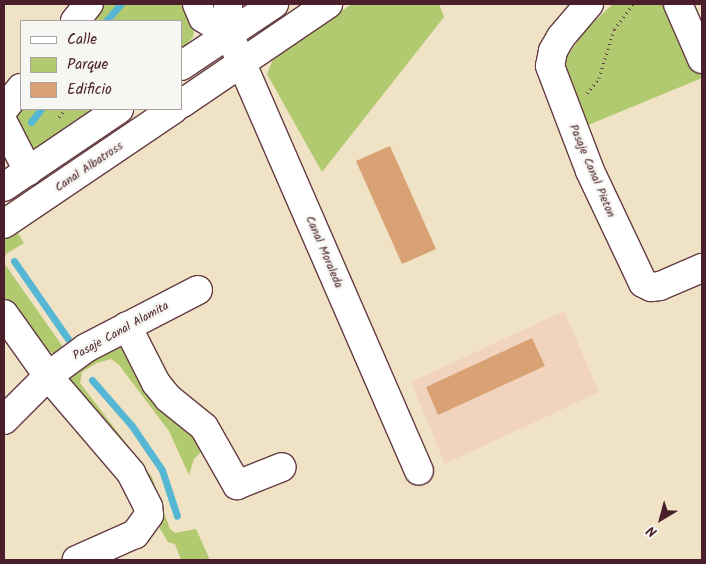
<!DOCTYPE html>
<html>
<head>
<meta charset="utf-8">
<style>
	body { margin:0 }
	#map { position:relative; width:706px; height:564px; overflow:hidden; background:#f0e2c5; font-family:Kalam,sans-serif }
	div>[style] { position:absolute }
	.built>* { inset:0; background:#f2d4be }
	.green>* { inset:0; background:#b1c96f }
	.stream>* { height:7px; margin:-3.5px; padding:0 3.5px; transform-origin:3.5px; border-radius:3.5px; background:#55b7d4 }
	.building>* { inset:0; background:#d9a275 }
	.path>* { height:3px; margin-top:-1.5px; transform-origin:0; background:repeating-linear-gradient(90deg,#633c42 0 1px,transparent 0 5px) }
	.roads { filter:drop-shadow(1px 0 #633c42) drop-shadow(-1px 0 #633c42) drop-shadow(0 1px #633c42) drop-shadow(0 -1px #633c42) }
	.minor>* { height:28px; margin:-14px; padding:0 14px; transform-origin:14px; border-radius:14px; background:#fff }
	span { translate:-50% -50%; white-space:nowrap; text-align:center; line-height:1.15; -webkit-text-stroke:5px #f6f6f2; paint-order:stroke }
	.street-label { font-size:12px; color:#4a1f2b }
	.frame { position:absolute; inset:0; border:5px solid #4a1f2b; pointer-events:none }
	.legend { position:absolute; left:20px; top:20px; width:162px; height:90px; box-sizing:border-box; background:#f6f6f2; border:1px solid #b1a0a2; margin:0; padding:6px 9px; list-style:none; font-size:15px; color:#4a1f2b }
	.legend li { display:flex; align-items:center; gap:10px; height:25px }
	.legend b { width:25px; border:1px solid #b1a0a2 }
	.north { position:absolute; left:636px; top:494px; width:50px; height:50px; -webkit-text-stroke:4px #f6f6f2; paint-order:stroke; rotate:217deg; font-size:14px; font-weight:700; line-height:20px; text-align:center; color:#4a1f2b }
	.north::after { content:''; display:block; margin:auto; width:18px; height:22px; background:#4a1f2b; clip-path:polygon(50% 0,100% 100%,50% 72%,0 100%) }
</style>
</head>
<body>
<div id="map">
	<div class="built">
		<i style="clip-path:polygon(564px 311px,599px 392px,445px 464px,411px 382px)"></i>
	</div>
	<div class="green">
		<i style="clip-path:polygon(96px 4px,182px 4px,194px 32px,193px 37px,181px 51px,181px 21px,82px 21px)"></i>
		<i style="clip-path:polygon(352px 4px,439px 4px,444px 17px,322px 172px,267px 74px,274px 57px)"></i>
		<i style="clip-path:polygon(613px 4px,673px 4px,702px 78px,581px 128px,561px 66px,586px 29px)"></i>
		<i style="clip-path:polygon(21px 109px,95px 109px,29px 154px,9px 112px)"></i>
		<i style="clip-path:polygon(16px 230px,24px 243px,6px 254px,4px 260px,4px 239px)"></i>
		<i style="clip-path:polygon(4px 263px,63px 347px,84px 334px,88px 339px,60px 356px,43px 349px,4px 297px)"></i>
		<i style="clip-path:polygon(121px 340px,206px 447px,194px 459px,189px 475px,169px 431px,119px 365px,111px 359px,97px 363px,82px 372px,80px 383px,152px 477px,170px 529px,175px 533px,196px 529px,210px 560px,181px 560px,175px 544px,168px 542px,159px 527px,162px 523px,156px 503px,70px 382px,69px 375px)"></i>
	</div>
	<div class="stream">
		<i style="left:106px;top:21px;width:23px;rotate:-49deg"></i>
		<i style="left:31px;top:122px;width:16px;rotate:-52deg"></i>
		<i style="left:14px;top:261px;width:95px;rotate:55.3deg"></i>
		<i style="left:92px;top:380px;width:61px;rotate:49deg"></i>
		<i style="left:132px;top:426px;width:53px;rotate:55.7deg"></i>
		<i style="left:162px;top:470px;width:48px;rotate:71.9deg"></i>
	</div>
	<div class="building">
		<i style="clip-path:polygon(390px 146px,436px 249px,402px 264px,356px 161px)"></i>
		<i style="clip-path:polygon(532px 338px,545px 366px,438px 415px,426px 387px)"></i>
	</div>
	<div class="path">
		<i style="left:135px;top:21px;width:5px"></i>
		<i style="left:587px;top:93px;width:19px;rotate:-51deg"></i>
		<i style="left:599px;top:78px;width:51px;rotate:-73deg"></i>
		<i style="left:614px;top:29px;width:31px;rotate:-53deg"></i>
		<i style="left:59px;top:117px;width:10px;rotate:-53deg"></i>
	</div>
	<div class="roads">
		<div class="minor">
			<i style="left:197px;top:4px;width:15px;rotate:67deg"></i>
			<i style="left:203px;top:18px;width:31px;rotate:32deg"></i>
			<i style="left:228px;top:4px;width:30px;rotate:88deg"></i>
			<i style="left:229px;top:34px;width:476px;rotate:66.5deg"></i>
			<i style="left:589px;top:4px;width:43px;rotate:130.3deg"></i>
			<i style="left:561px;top:37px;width:16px;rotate:120deg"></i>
			<i style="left:553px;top:51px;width:15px;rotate:101deg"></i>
			<i style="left:550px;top:66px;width:112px;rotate:69.1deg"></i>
			<i style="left:590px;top:171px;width:124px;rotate:64.7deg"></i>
			<i style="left:643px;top:283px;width:9px;rotate:27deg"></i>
			<i style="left:651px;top:287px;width:9px;rotate:-6deg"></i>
			<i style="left:660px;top:286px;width:46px;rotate:-23.2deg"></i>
			<i style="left:678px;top:4px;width:60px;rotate:66.4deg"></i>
			<i style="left:75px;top:21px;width:22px;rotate:-51deg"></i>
			<i style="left:181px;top:66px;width:112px;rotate:-33.7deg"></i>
			<i style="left:181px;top:104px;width:178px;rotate:-34.2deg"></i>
			<i style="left:4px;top:109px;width:27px;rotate:-51deg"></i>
			<i style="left:4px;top:124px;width:53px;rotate:62.9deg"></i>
			<i style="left:4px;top:187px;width:139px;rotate:-34.1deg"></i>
			<i style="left:4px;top:224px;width:205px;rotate:-34.1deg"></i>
			<i style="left:4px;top:314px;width:76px;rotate:54.6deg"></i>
			<i style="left:48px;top:376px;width:128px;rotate:49.4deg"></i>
			<i style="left:131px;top:473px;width:38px;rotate:63deg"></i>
			<i style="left:148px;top:507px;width:8px;rotate:83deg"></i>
			<i style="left:149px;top:515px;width:24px;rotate:126deg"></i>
			<i style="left:135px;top:534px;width:64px;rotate:155.9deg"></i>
			<i style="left:127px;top:326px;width:64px;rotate:63deg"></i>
			<i style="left:156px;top:383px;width:19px;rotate:51deg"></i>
			<i style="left:168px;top:398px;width:46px;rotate:38.9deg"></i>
			<i style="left:204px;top:427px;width:67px;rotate:60.4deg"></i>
			<i style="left:237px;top:485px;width:48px;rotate:-21.8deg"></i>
			<i style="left:4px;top:420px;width:62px;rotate:-45deg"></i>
			<i style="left:48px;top:376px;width:47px;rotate:-36.4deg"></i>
			<i style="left:86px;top:348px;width:126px;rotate:-27.4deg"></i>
		</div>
	</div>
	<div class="street-label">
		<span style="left:89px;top:167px;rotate:-34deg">Canal Albatross</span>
		<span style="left:592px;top:171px;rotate:67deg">Pasaje Canal Pieton</span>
		<span style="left:324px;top:252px;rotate:67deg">Canal Moraleda</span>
		<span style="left:121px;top:331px;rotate:-29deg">Pasaje Canal Alamita</span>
	</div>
	<div class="frame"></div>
	<ul class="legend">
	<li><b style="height:6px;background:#fff"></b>Calle</li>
	<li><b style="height:14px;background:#b1c96f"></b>Parque</li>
	<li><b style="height:14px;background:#d9a275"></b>Edificio</li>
	</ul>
	<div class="north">N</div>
</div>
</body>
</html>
